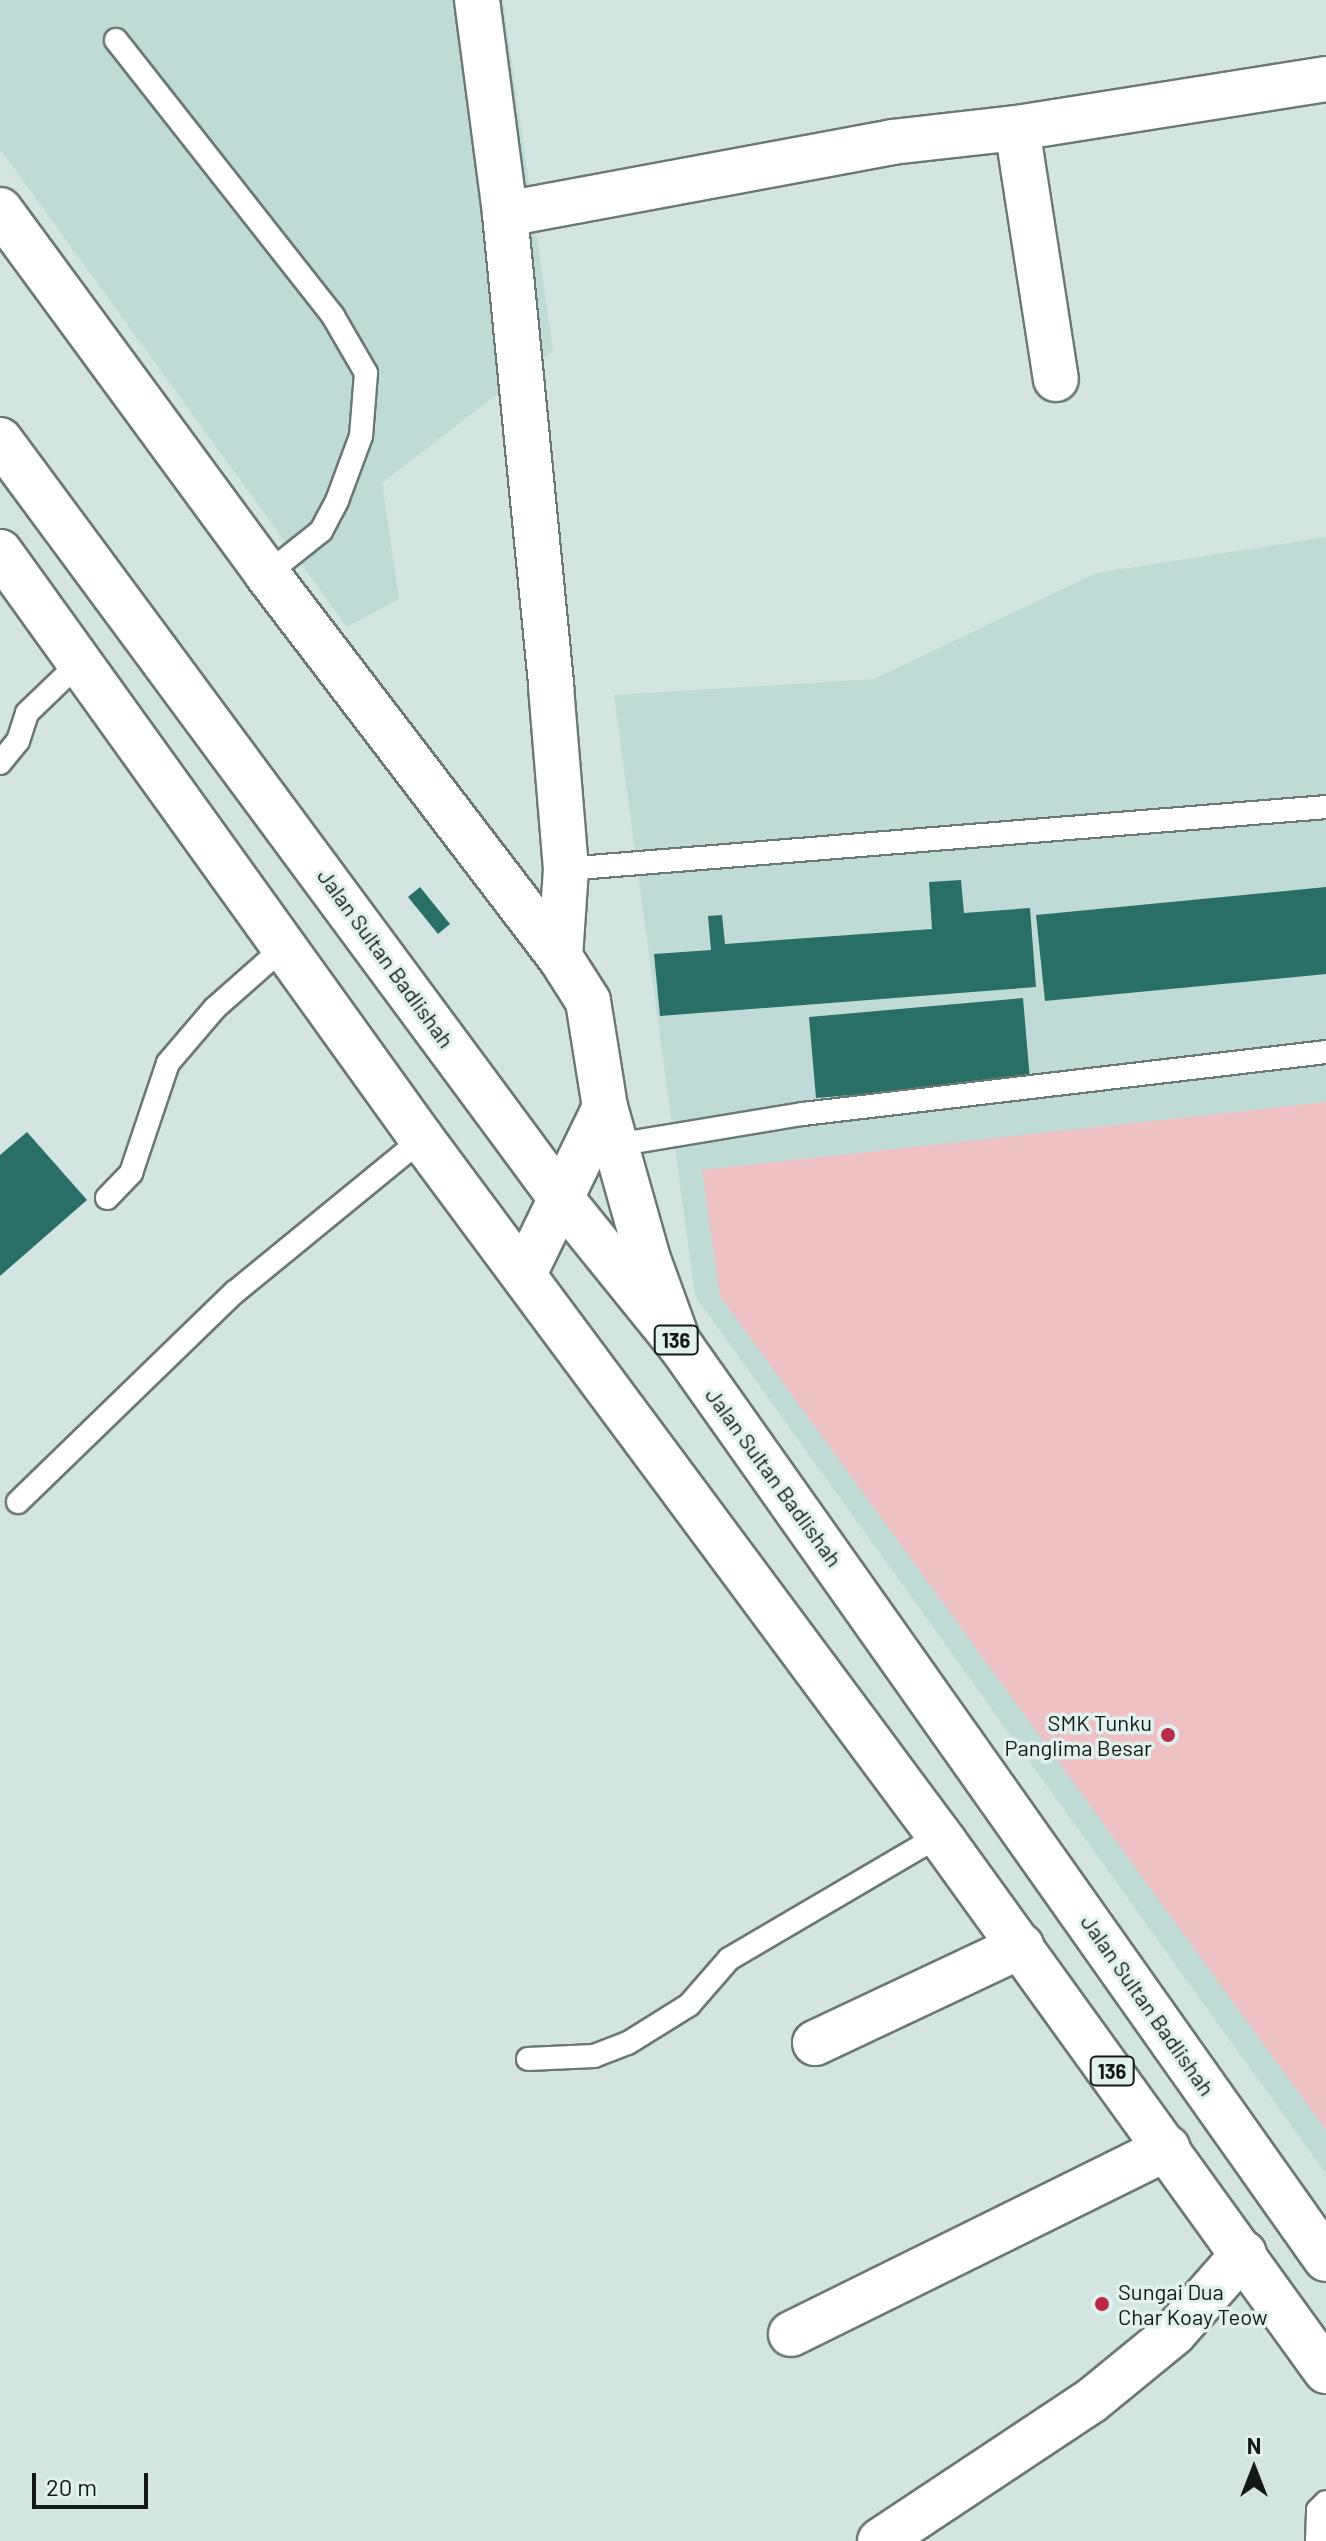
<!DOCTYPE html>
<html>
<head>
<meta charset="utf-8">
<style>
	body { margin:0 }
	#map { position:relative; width:1326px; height:2541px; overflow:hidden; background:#d3e4e1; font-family:Barlow,sans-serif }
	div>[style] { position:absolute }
	.built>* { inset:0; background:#c0dbd6 }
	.green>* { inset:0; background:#eec1c4 }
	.building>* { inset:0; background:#296f66 }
	.roads { filter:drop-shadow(2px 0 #6a7976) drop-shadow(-2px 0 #6a7976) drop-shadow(0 2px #6a7976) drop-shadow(0 -2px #6a7976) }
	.lane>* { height:22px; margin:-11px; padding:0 11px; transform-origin:11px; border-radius:11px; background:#fff }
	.street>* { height:44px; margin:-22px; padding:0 22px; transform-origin:22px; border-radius:22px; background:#fff }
	.primary>* { height:44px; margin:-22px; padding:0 22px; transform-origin:22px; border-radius:22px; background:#fff }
	.dots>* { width:22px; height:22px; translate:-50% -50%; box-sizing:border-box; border:4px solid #e0f1ee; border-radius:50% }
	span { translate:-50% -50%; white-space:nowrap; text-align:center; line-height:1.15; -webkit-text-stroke:7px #e0f1ee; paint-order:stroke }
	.shield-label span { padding:2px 6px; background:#e0f1ee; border:2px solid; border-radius:6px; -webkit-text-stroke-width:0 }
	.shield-label { font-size:20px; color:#131918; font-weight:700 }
	.street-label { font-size:22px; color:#131918 }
	.poi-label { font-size:22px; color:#131918 }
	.right { translate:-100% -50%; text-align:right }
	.left { translate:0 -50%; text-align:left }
	.north { position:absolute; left:1214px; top:2429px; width:80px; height:80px; -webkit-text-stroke:6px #e0f1ee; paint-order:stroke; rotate:0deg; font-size:22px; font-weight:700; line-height:32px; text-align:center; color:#131918 }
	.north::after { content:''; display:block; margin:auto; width:28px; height:36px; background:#131918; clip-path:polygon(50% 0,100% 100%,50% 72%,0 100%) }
	.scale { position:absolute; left:32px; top:2473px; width:116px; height:36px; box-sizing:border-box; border:4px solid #131918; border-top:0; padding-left:10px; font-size:24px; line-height:28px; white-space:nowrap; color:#131918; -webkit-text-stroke:6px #e0f1ee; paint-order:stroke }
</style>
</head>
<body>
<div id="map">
	<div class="built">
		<i style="clip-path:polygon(0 0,503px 0,553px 351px,382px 483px,399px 599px,347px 627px,0 149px)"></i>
		<i style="clip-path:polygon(1326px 537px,1326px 2174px,695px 1296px,614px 695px,874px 679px,1096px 573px)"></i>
	</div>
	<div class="green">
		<i style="clip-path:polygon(1326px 1102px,1326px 2130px,720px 1296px,702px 1170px)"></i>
	</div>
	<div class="building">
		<i style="clip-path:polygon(961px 880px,964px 913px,1030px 908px,1036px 987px,660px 1016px,654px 954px,711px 950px,708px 916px,722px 915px,725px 944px,932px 929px,929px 882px)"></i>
		<i style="clip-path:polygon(420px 887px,450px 924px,438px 934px,408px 897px)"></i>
		<i style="clip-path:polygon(1326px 887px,1326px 974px,1045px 1001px,1036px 915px)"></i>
		<i style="clip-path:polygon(1023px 998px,1030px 1080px,816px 1098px,809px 1017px)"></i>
		<i style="clip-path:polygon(27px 1132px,87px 1200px,0 1276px,0 1155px)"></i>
	</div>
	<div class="roads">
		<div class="lane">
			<i style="left:116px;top:40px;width:351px;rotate:51.8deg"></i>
			<i style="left:333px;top:316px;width:66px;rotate:59.9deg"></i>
			<i style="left:366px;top:373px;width:63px;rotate:94.5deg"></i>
			<i style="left:361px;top:436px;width:69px;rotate:110.3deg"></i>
			<i style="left:337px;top:501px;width:34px;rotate:118deg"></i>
			<i style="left:321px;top:531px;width:69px;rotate:141.5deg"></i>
			<i style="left:0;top:763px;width:28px;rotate:-51deg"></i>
			<i style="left:18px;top:741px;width:29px;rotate:-72deg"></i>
			<i style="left:27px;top:713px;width:72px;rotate:-43.9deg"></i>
			<i style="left:566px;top:869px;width:763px;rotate:-4.66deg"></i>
			<i style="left:615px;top:1145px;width:191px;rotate:-9.4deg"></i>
			<i style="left:803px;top:1114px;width:527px;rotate:-6.76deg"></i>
			<i style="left:107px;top:1198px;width:35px;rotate:-46deg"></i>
			<i style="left:131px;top:1173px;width:116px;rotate:-71.4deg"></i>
			<i style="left:168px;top:1063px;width:72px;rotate:-49.5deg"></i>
			<i style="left:215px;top:1008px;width:94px;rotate:-41.5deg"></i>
			<i style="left:18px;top:1502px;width:302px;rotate:-44.1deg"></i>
			<i style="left:235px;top:1292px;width:242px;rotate:-39.3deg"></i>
			<i style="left:528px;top:2059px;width:66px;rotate:-2.6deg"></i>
			<i style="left:594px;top:2056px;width:36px;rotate:-21deg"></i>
			<i style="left:628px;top:2043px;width:72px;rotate:-31.9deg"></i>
			<i style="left:689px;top:2005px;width:61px;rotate:-49deg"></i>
			<i style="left:729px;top:1959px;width:243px;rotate:-30.4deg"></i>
			<i style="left:1317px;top:2541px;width:31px;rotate:-88deg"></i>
			<i style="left:1318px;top:2510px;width:11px;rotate:-45deg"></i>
		</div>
		<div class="street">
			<i style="left:477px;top:0;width:216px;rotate:82.5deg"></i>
			<i style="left:505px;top:214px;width:475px;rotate:84.4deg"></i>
			<i style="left:551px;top:687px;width:183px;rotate:85.3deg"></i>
			<i style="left:566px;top:869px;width:88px;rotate:93.9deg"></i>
			<i style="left:1017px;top:128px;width:254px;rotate:81.2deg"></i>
			<i style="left:0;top:210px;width:451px;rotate:53.7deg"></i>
			<i style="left:267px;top:574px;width:482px;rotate:52.6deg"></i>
			<i style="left:560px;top:957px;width:52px;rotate:57.5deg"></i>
			<i style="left:588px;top:1001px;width:107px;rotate:80.9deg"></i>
			<i style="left:605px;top:1107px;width:158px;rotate:74.2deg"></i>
			<i style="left:648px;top:1259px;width:82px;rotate:70deg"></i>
			<i style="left:505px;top:214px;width:394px;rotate:-10.5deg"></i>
			<i style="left:892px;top:142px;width:126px;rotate:-6.4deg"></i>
			<i style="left:1017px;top:128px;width:313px;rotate:-9deg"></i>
			<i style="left:525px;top:1272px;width:183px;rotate:-64.1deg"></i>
			<i style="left:815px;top:2043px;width:228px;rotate:-25.2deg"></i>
			<i style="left:791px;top:2334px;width:420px;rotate:-26.3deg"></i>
			<i style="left:880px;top:2541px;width:253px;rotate:-33.6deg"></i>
			<i style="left:1091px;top:2401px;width:107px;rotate:-39.3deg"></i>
			<i style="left:1174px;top:2333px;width:106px;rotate:-48.8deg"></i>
		</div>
		<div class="primary">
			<i style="left:0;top:440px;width:942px;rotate:53.51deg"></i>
			<i style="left:560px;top:1197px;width:191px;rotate:51deg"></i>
			<i style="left:680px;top:1345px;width:1119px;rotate:54.75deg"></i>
			<i style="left:0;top:552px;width:723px;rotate:54.29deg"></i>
			<i style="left:422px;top:1139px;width:877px;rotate:53.39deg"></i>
			<i style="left:945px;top:1843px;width:651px;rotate:54.19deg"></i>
		</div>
	</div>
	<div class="dots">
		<i style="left:1168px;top:1735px;background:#ba2a49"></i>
		<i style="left:1102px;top:2304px;background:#ba2a49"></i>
	</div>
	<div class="shield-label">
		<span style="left:676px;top:1340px">136</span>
		<span style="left:1112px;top:2071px">136</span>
	</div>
	<div class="street-label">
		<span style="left:386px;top:958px;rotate:54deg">Jalan Sultan Badlishah</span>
		<span style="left:774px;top:1477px;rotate:54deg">Jalan Sultan Badlishah</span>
		<span style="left:1148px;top:2005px;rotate:55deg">Jalan Sultan Badlishah</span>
	</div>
	<div class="poi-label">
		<span class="right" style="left:1152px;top:1735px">SMK Tunku<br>Panglima Besar</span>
		<span class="left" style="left:1118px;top:2304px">Sungai Dua<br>Char Koay Teow</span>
	</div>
	<div class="north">N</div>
	<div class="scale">20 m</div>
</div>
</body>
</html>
